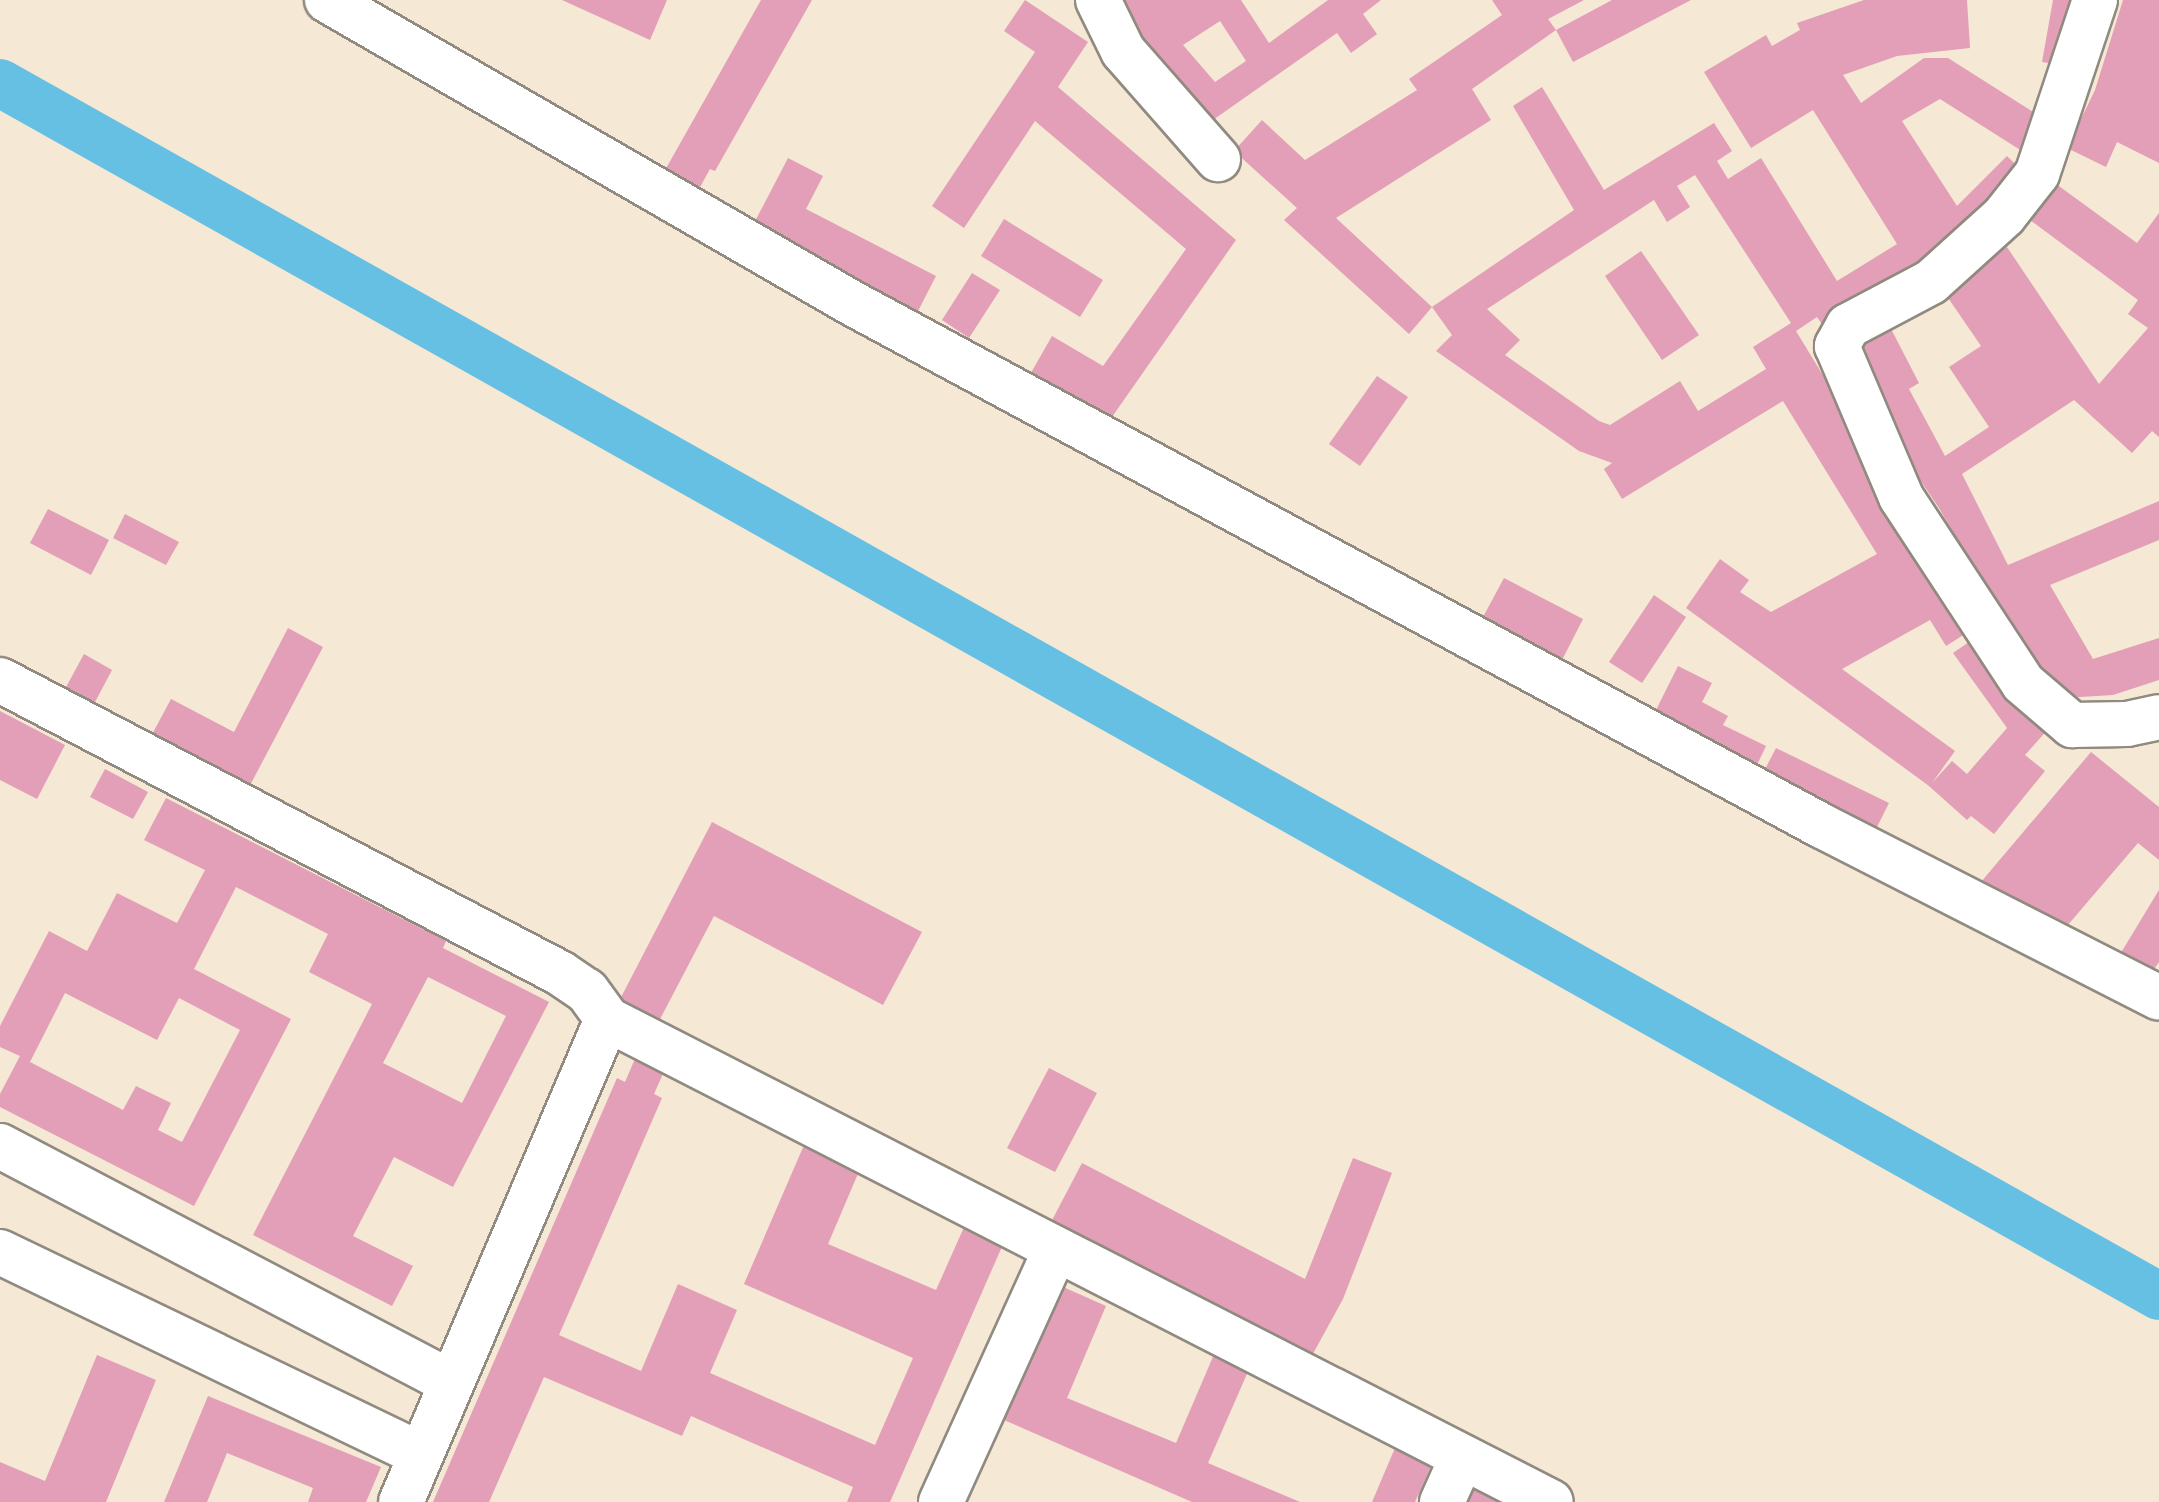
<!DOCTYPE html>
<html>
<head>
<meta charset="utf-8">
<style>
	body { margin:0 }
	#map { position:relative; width:2159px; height:1502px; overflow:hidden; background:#f5e8d4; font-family:"Old Standard TT",serif }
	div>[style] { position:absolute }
	.canal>* { height:48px; margin:-24px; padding:0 24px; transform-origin:24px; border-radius:24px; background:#66c0e3 }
	.building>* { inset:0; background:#e29fb7 }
	.roads { filter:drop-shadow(2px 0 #908a80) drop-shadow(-2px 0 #908a80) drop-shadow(0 2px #908a80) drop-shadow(0 -2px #908a80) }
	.street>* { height:44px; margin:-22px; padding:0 22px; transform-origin:22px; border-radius:22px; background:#fff }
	span { translate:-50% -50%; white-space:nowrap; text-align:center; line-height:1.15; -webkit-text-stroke:6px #f7f3e8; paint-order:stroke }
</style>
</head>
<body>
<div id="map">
	<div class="canal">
		<i style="left:0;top:83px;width:2476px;rotate:29.33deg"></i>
	</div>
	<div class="building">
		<i style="clip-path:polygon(562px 0,667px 0,650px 40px)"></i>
		<i style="clip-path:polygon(761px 0,812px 0,715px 171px,710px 169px,694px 198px,660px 179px)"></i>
		<i style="clip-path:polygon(1025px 0,1088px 42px,1058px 87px,1236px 240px,1107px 424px,1028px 378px,1052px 336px,1103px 366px,1186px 249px,1035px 121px,964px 228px,932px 206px,1035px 52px,1004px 31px)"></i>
		<i style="clip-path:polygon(evenodd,1107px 0,1241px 0,1269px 43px,1328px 0,1381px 0,1363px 14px,1377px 34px,1351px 53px,1337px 33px,1203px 127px,1107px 0,1220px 21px,1246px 61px,1215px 82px,1183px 45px,1220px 21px)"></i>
		<i style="clip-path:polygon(1492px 0,1584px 0,1548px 19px,1556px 30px,1612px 0,1691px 0,1573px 62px,1556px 30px,1472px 89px,1491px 120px,1336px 218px,1432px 307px,1409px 334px,1284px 220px,1297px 208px,1234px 151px,1262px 120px,1305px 160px,1417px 90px,1409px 79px,1502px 15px)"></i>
		<i style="clip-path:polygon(evenodd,1864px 0,1967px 0,1970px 48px,1897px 56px,1843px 75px,1861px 103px,1924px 58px,1948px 58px,2046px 120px,2025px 153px,1940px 99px,1902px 121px,1957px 206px,2007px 156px,2029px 178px,2000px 208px,1828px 333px,1817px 317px,1796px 331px,1976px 627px,1946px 646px,1930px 620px,1842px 669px,1955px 751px,1932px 783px,1952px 761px,1967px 774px,2007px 728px,1953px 653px,1982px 633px,2050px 727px,2025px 755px,2045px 771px,1994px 834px,1971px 816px,1967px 820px,1929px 786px,1686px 608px,1720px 559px,1749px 580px,1740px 592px,1771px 612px,1877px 554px,1783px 401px,1622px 499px,1604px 469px,1612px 463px,1579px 451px,1436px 351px,1452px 335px,1432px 307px,1574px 210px,1513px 106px,1542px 87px,1604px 190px,1714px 123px,1732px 151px,1717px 161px,1728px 179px,1761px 158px,1837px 281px,1897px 244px,1813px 110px,1751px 148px,1704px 72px,1766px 35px,1772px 46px,1800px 30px,1797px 23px,1864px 0,1695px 175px,1791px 323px,1753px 347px,1766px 369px,1698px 411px,1680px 381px,1610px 425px,1599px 421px,1505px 355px,1520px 340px,1487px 309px,1654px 200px,1667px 222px,1690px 207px,1677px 186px,1695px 175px)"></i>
		<i style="clip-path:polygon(2053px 0,2083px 0,2072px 67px,2042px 62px)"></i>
		<i style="clip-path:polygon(2123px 0,2159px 0,2159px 163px,2117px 142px,2106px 167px,2067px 148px,2095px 90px)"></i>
		<i style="clip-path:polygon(788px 158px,823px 176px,806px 209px,936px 276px,917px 313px,751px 229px)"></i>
		<i style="clip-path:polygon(2052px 181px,2137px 243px,2159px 213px,2159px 437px,2152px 431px,2132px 453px,2074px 400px,1962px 474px,2008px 565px,2159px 501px,2159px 540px,2050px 585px,2093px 659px,2159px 638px,2159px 680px,2113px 695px,2048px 699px,1939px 508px,1916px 474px,1910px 476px,1850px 345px,1889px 325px,1919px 383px,1909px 389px,1945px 456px,1989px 427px,1949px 367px,1981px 346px,1942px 289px,2007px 247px,2099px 384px,2148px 328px,2128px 314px,2138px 300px,2026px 217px)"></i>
		<i style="clip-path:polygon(1004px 219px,1103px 280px,1080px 317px,981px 256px)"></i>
		<i style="clip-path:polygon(1641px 251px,1699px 335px,1662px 360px,1605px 276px)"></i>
		<i style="clip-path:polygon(972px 273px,1000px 290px,969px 338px,942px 320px)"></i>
		<i style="clip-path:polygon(1377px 376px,1408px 397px,1360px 466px,1329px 444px)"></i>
		<i style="clip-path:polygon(48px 509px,109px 540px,91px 575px,30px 543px)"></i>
		<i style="clip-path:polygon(125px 514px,179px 542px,166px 565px,113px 538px)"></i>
		<i style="clip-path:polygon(1504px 578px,1583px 619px,1562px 660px,1483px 617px)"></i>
		<i style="clip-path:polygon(1654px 595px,1686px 617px,1642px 683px,1609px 662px)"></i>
		<i style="clip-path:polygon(288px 628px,323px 647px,247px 791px,149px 740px,171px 699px,234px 732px)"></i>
		<i style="clip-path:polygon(84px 654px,112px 670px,94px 704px,65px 689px)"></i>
		<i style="clip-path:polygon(1678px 666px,1712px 683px,1702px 702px,1728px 716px,1723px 725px,1766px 746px,1756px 767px,1653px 716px)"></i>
		<i style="clip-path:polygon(0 711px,65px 745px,37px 799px,0 780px)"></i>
		<i style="clip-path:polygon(1776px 748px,1889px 803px,1875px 831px,1762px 775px)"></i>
		<i style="clip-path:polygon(2091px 752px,2159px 807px,2159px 860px,2138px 843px,2067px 926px,1981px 882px)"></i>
		<i style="clip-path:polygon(105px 769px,148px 792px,133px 819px,90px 797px)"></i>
		<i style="clip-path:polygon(evenodd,166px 798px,446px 941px,443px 948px,549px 1002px,453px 1187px,394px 1157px,353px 1236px,413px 1266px,392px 1306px,253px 1235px,372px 1004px,309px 972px,328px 934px,236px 887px,194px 969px,291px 1019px,194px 1206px,0 1107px,0 1094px,20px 1056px,0 1047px,0 1026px,49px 931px,87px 951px,117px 893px,177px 923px,205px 870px,144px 840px,166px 798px,428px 977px,506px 1016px,462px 1103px,383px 1063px,428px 977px,166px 798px,65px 993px,157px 1040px,179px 998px,240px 1030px,182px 1142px,158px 1130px,171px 1103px,136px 1086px,123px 1110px,30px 1062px,65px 993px)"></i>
		<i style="clip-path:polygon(712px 822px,922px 932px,883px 1005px,714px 916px,658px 1023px,618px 1003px)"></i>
		<i style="clip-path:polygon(2159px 890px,2159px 962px,2150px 975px,2119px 956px)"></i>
		<i style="clip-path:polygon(637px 1054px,666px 1067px,654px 1094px,662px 1098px,559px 1335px,641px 1371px,678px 1284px,737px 1310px,710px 1373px,875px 1445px,913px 1358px,744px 1284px,804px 1145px,860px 1169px,828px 1244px,936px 1290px,965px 1225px,1004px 1242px,890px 1502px,847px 1502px,853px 1487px,691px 1416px,682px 1436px,544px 1377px,489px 1502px,433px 1502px,617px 1078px,625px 1082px)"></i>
		<i style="clip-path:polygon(1049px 1068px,1097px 1093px,1055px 1172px,1007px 1148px)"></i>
		<i style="clip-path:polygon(1353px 1158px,1392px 1173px,1343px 1299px,1309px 1361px,1049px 1226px,1082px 1163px,1305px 1279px)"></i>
		<i style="clip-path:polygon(1061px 1286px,1106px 1306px,1067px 1398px,1176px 1443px,1215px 1352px,1250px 1367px,1208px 1463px,1300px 1502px,1192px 1502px,1004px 1420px)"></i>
		<i style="clip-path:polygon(97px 1355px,156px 1380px,106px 1502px,0 1502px,0 1462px,45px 1481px)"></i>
		<i style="clip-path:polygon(208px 1396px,381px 1467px,366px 1502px,308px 1502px,313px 1488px,227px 1453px,207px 1502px,164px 1502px)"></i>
		<i style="clip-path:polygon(1395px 1448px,1432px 1464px,1415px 1502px,1372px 1502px)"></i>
		<i style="clip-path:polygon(1469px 1487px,1505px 1502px,1462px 1502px)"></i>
	</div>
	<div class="roads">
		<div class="street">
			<i style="left:327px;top:0;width:604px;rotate:30deg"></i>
			<i style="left:850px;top:302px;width:1104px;rotate:28.33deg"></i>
			<i style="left:1822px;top:826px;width:378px;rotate:27deg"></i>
			<i style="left:1098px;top:0;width:57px;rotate:63.9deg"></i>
			<i style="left:1123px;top:51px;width:144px;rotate:48.7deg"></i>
			<i style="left:2095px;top:0;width:183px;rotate:108.4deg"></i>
			<i style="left:2037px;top:174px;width:53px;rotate:128.2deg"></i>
			<i style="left:2004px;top:216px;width:98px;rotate:137.9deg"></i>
			<i style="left:1931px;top:282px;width:94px;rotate:152.1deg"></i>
			<i style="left:1848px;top:326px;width:23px;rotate:119deg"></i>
			<i style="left:1837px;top:346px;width:164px;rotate:67deg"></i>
			<i style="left:1901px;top:497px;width:222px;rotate:56.7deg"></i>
			<i style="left:2023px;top:683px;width:65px;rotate:40.6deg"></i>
			<i style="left:2072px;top:725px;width:55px;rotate:-1deg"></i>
			<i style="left:2127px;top:724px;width:33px;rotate:-12deg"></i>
			<i style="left:0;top:680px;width:632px;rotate:27.62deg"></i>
			<i style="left:560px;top:973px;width:32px;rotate:34deg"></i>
			<i style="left:587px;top:991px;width:34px;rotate:54deg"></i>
			<i style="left:607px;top:1019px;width:1060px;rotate:27.1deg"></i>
			<i style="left:0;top:1146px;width:510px;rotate:27.67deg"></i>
			<i style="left:0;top:1252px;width:467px;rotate:25.7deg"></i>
			<i style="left:401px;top:1502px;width:525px;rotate:-66.9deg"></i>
			<i style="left:941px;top:1502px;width:276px;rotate:-65.6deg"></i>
			<i style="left:1442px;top:1502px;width:46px;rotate:-65.7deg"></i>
		</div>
	</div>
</div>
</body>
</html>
